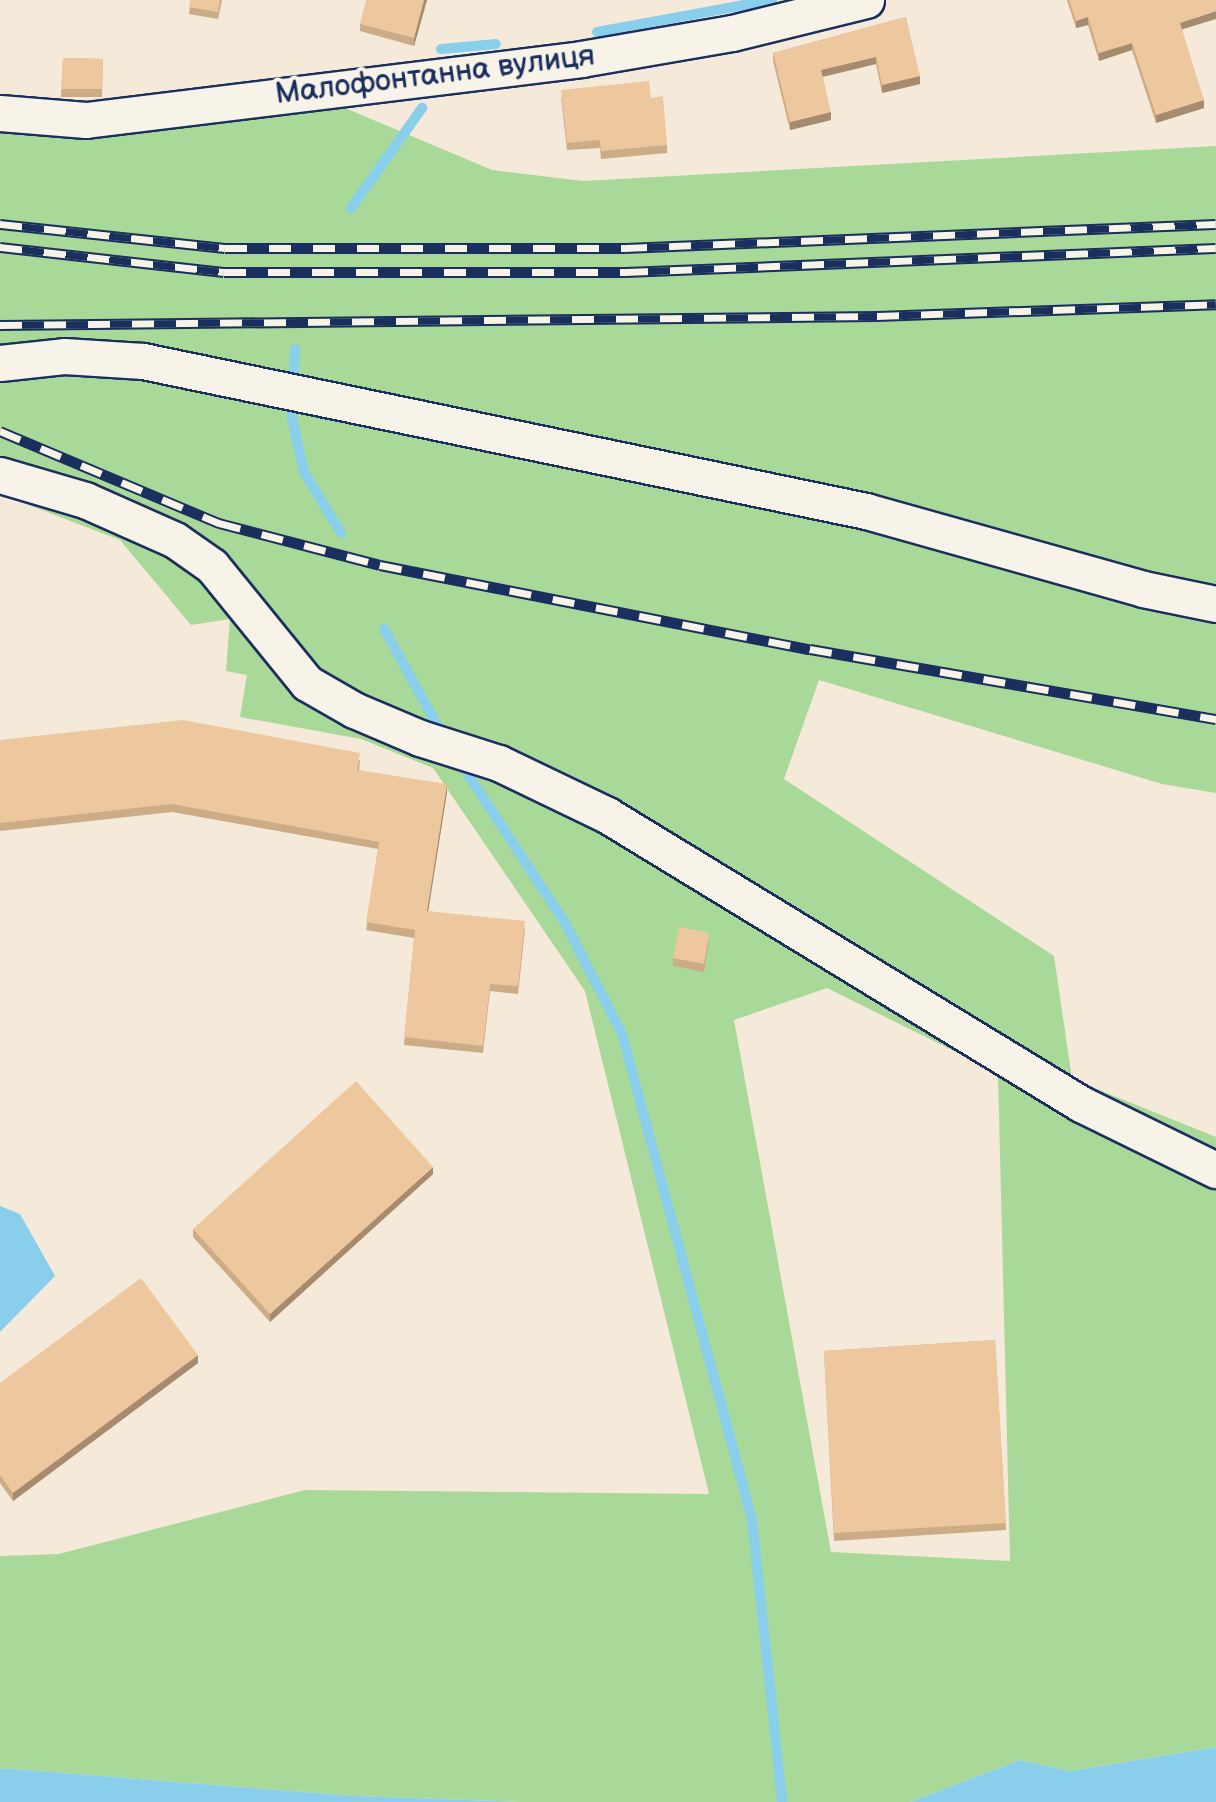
<!DOCTYPE html>
<html>
<head>
<meta charset="utf-8">
<style>
	body { margin:0 }
	#map { position:relative; width:1216px; height:1802px; overflow:hidden; background:#f5ead9; font-family:"Balsamiq Sans",sans-serif }
	div>[style] { position:absolute }
	.green>* { inset:0; background:#a9d999 }
	.water>* { inset:0; background:#89cfeb }
	.stream>* { height:10px; margin:-5px; padding:0 5px; transform-origin:5px; border-radius:5px; background:#89cfeb }
	.roads { filter:drop-shadow(2px 0 #1b2f5e) drop-shadow(-2px 0 #1b2f5e) drop-shadow(0 2px #1b2f5e) drop-shadow(0 -2px #1b2f5e) }
	.minor>* { height:35px; margin:-17.5px; padding:0 17.5px; transform-origin:17.5px; border-radius:17.5px; background:#f7f3e8 }
	.rail>* { height:11px; margin-top:-5.5px; transform-origin:0; background:repeating-linear-gradient(90deg,#f7f3e8 0 22px,#1b2f5e 0 44px); box-sizing:border-box; border-block:2px solid #1b2f5e }
	.wall>* { inset:0; background:#ccab87 }
	.shaded-wall>* { inset:0; background:#a68b6e }
	.building>* { inset:0; background:#edc79d }
	span { translate:-50% -50%; white-space:nowrap; text-align:center; line-height:1.15; -webkit-text-stroke:8px #f7f3e8; paint-order:stroke }
	.street-label { font-size:30px; color:#1b2f5e }
</style>
</head>
<body>
<div id="map">
	<div class="green">
		<i style="clip-path:polygon(evenodd,331px 102px,492px 170px,583px 181px,1216px 146px,1216px 793px,1162px 784px,819px 680px,784px 779px,1054px 956px,1072px 1079px,1216px 1137px,1216px 1747px,1070px 1771px,1020px 1760px,910px 1802px,522px 1802px,354px 1796px,0 1768px,0 1556px,59px 1554px,305px 1490px,709px 1494px,585px 991px,433px 768px,361px 739px,240px 717px,247px 675px,226px 671px,230px 619px,191px 625px,120px 540px,0 494px,0 128px,331px 102px,827px 988px,998px 1073px,1010px 1561px,831px 1552px,734px 1020px,827px 988px)"></i>
	</div>
	<div class="water">
		<i style="clip-path:polygon(0 1206px,20px 1214px,55px 1276px,0 1332px)"></i>
		<i style="clip-path:polygon(1216px 1747px,1216px 1802px,910px 1802px,1020px 1760px,1070px 1771px)"></i>
		<i style="clip-path:polygon(0 1768px,354px 1796px,522px 1802px,0 1802px)"></i>
	</div>
	<div class="stream">
		<i style="left:597px;top:32px;width:178px;rotate:-10.4deg"></i>
		<i style="left:441px;top:49px;width:55px;rotate:-5.2deg"></i>
		<i style="left:351px;top:208px;width:123px;rotate:-54.6deg"></i>
		<i style="left:295px;top:349px;width:70px;rotate:92.5deg"></i>
		<i style="left:292px;top:419px;width:54px;rotate:77.2deg"></i>
		<i style="left:304px;top:472px;width:71px;rotate:58.8deg"></i>
		<i style="left:384px;top:629px;width:120px;rotate:61.1deg"></i>
		<i style="left:459px;top:761px;width:194px;rotate:56.8deg"></i>
		<i style="left:565px;top:923px;width:125px;rotate:62.8deg"></i>
		<i style="left:622px;top:1034px;width:503px;rotate:75.02deg"></i>
		<i style="left:752px;top:1520px;width:284px;rotate:83.9deg"></i>
	</div>
	<div class="roads">
		<div class="minor">
			<i style="left:0;top:113px;width:86px;rotate:4.7deg"></i>
			<i style="left:86px;top:120px;width:499px;rotate:-7deg"></i>
			<i style="left:581px;top:59px;width:153px;rotate:-9.8deg"></i>
			<i style="left:732px;top:33px;width:138px;rotate:-13.8deg"></i>
			<i style="left:0;top:363px;width:64px;rotate:-6.2deg"></i>
			<i style="left:64px;top:356px;width:79px;rotate:3.6deg"></i>
			<i style="left:143px;top:361px;width:738px;rotate:11.72deg"></i>
			<i style="left:866px;top:511px;width:288px;rotate:15.7deg"></i>
			<i style="left:1143px;top:589px;width:75px;rotate:11.6deg"></i>
			<i style="left:0;top:475px;width:89px;rotate:16.4deg"></i>
			<i style="left:85px;top:500px;width:98px;rotate:24deg"></i>
			<i style="left:175px;top:540px;width:45px;rotate:35.1deg"></i>
			<i style="left:212px;top:566px;width:151px;rotate:50.9deg"></i>
			<i style="left:307px;top:683px;width:54px;rotate:29.9deg"></i>
			<i style="left:354px;top:710px;width:72px;rotate:23deg"></i>
			<i style="left:420px;top:738px;width:83px;rotate:17.6deg"></i>
			<i style="left:499px;top:763px;width:120px;rotate:25.7deg"></i>
			<i style="left:607px;top:815px;width:555px;rotate:31.37deg"></i>
			<i style="left:1081px;top:1104px;width:150px;rotate:26.1deg"></i>
		</div>
	</div>
	<div class="rail">
		<i style="left:0;top:224px;width:226px;rotate:6.1deg"></i>
		<i style="left:225px;top:248px;width:400px"></i>
		<i style="left:625px;top:248px;width:591px;rotate:-2.33deg"></i>
		<i style="left:0;top:247px;width:225px;rotate:6.4deg"></i>
		<i style="left:224px;top:272px;width:402px"></i>
		<i style="left:626px;top:272px;width:590px;rotate:-2.33deg"></i>
		<i style="left:0;top:325px;width:877px;rotate:-0.59deg"></i>
		<i style="left:877px;top:316px;width:339px;rotate:-2deg"></i>
		<i style="left:0;top:431px;width:238px;rotate:22.8deg"></i>
		<i style="left:219px;top:523px;width:166px;rotate:14.6deg"></i>
		<i style="left:380px;top:565px;width:438px;rotate:11.1deg"></i>
		<i style="left:810px;top:649px;width:412px;rotate:9.8deg"></i>
	</div>
	<div class="wall">
		<i style="clip-path:polygon(191px 0,222px 0,218px 19px,189px 14px)"></i>
		<i style="clip-path:polygon(427px 0,414px 46px,360px 31px,360px 24px)"></i>
		<i style="clip-path:polygon(1067px 0,1216px 0,1182px 30px,1204px 108px,1156px 123px,1132px 50px,1099px 61px,1088px 25px,1076px 28px)"></i>
		<i style="clip-path:polygon(906px 17px,920px 84px,882px 93px,876px 64px,823px 77px,831px 120px,790px 130px,773px 61px,773px 53px)"></i>
		<i style="clip-path:polygon(63px 58px,103px 59px,102px 97px,61px 97px)"></i>
		<i style="clip-path:polygon(561px 97px,651px 98px,667px 145px,667px 153px,601px 159px,600px 148px,567px 150px)"></i>
		<i style="clip-path:polygon(0 740px,360px 760px,359px 770px,447px 792px,428px 911px,525px 929px,518px 994px,490px 991px,483px 1053px,404px 1045px,414px 938px,366px 930px,378px 849px,172px 812px,0 831px)"></i>
		<i style="clip-path:polygon(709px 941px,704px 972px,673px 966px,673px 958px)"></i>
		<i style="clip-path:polygon(433px 1174px,270px 1322px,193px 1237px,193px 1229px)"></i>
		<i style="clip-path:polygon(995px 1340px,1006px 1530px,834px 1541px,824px 1351px)"></i>
		<i style="clip-path:polygon(198px 1363px,13px 1501px,0 1483px,0 1383px)"></i>
	</div>
	<div class="shaded-wall">
		<i style="clip-path:polygon(424px 0,427px 0,414px 46px,414px 38px)"></i>
		<i style="clip-path:polygon(1216px 11px,1216px 19px,1180px 30px,1180px 23px)"></i>
		<i style="clip-path:polygon(1088px 17px,1088px 25px,1076px 28px,1076px 21px)"></i>
		<i style="clip-path:polygon(1132px 43px,1132px 50px,1099px 61px,1099px 53px)"></i>
		<i style="clip-path:polygon(876px 57px,876px 64px,821px 77px,821px 70px)"></i>
		<i style="clip-path:polygon(920px 76px,920px 84px,882px 93px,882px 85px)"></i>
		<i style="clip-path:polygon(1204px 100px,1204px 108px,1156px 123px,1156px 115px)"></i>
		<i style="clip-path:polygon(831px 112px,831px 120px,790px 130px,790px 122px)"></i>
		<i style="clip-path:polygon(447px 784px,447px 792px,427px 919px,427px 911px)"></i>
		<i style="clip-path:polygon(433px 1167px,433px 1174px,270px 1322px,270px 1314px)"></i>
		<i style="clip-path:polygon(198px 1355px,198px 1363px,13px 1501px,13px 1493px)"></i>
	</div>
	<div class="building">
		<i style="clip-path:polygon(190px 0,220px 0,218px 12px,189px 7px)"></i>
		<i style="clip-path:polygon(366px 0,424px 0,414px 38px,360px 24px)"></i>
		<i style="clip-path:polygon(1069px 0,1216px 0,1216px 11px,1180px 23px,1204px 100px,1156px 115px,1132px 43px,1099px 53px,1088px 17px,1076px 21px)"></i>
		<i style="clip-path:polygon(906px 17px,920px 76px,882px 85px,876px 57px,821px 70px,831px 112px,790px 122px,773px 53px)"></i>
		<i style="clip-path:polygon(63px 58px,103px 59px,102px 89px,61px 89px)"></i>
		<i style="clip-path:polygon(649px 81px,651px 98px,663px 96px,667px 145px,601px 151px,600px 140px,567px 143px,561px 90px)"></i>
		<i style="clip-path:polygon(183px 720px,360px 753px,357px 770px,447px 784px,427px 911px,525px 921px,518px 986px,490px 984px,483px 1046px,404px 1037px,415px 930px,366px 922px,379px 842px,172px 804px,0 823px,0 740px)"></i>
		<i style="clip-path:polygon(679px 927px,709px 933px,704px 964px,673px 958px)"></i>
		<i style="clip-path:polygon(356px 1081px,433px 1167px,270px 1314px,193px 1229px)"></i>
		<i style="clip-path:polygon(141px 1278px,198px 1355px,13px 1493px,0 1475px,0 1383px)"></i>
		<i style="clip-path:polygon(995px 1340px,1006px 1523px,834px 1533px,824px 1351px)"></i>
	</div>
	<div class="street-label">
		<span style="left:435px;top:75px;rotate:-7deg">Малофонтанна вулиця</span>
	</div>
</div>
</body>
</html>
